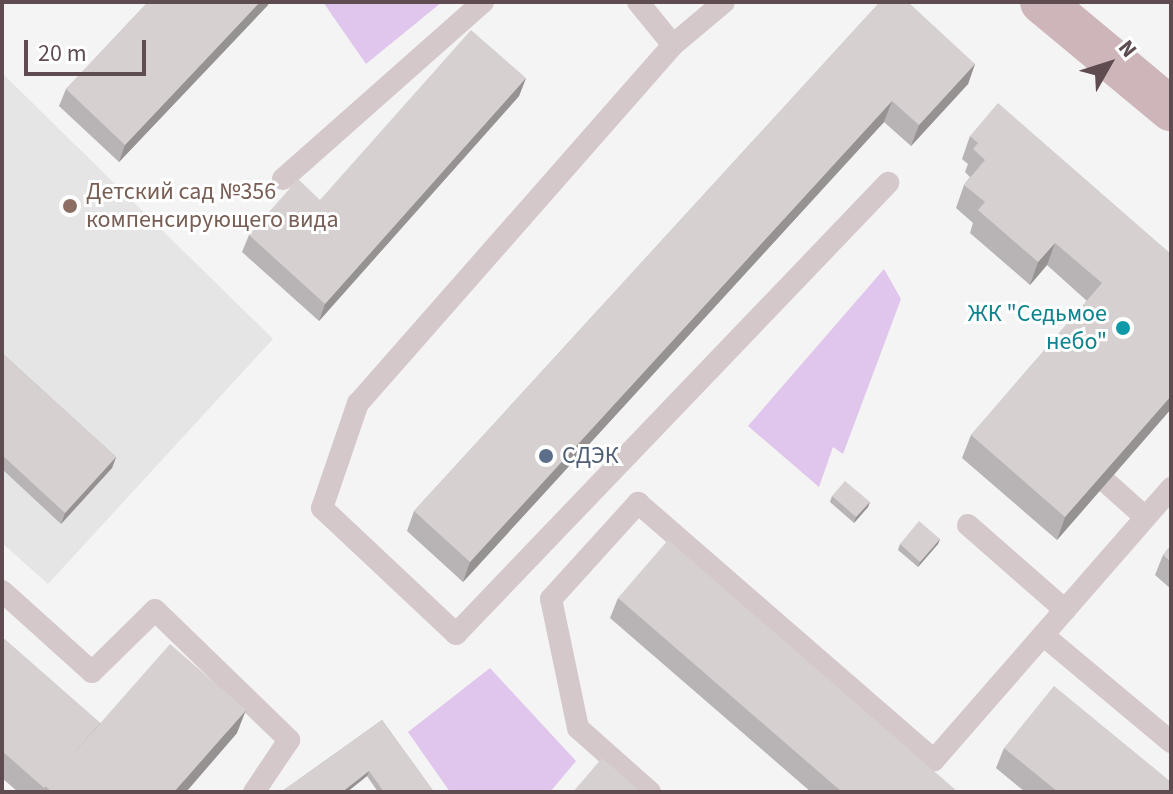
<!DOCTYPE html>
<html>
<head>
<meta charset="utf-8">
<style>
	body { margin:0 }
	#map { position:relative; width:1173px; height:794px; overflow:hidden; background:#f3f4f3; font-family:"Source Sans 3",sans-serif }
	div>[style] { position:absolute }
	.education>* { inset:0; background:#e4e5e4 }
	.green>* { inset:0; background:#e0c6ec }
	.lane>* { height:22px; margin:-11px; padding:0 11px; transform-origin:11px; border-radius:11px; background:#d5c8cb }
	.primary>* { height:44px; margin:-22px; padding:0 22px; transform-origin:22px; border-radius:22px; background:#ceb5ba }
	.wall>* { inset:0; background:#b8b3b4 }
	.shaded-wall>* { inset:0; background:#969292 }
	.building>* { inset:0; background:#d6d0d1 }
	.dots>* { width:22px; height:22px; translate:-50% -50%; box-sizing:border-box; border:4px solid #fff; border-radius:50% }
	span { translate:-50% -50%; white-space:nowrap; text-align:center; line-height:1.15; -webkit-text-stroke:6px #fff; paint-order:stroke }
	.education-label { font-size:24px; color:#785e54 }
	.left { translate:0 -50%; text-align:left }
	.culture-label { font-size:24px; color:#0d838f }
	.right { translate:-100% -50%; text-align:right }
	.service-label { font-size:24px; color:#4e5e75 }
	.frame { position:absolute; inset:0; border:4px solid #5e4c50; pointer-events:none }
	.north { position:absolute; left:1069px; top:24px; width:80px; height:80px; -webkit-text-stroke:6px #fff; paint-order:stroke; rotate:51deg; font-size:22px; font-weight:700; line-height:32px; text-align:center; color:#5e4c50 }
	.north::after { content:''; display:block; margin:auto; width:28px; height:36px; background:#5e4c50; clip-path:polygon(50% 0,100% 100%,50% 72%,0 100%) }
	.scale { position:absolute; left:24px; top:40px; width:122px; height:36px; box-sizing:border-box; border:4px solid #5e4c50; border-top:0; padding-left:10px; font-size:24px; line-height:28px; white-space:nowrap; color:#5e4c50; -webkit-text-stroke:6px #fff; paint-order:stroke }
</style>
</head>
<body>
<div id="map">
	<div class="education">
		<i style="clip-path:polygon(2px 73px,273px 339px,48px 584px,2px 543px)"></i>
	</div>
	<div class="green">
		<i style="clip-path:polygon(323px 2px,442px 2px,366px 64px)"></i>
		<i style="clip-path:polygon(884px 269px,901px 299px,843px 454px,833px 447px,819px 487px,748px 426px)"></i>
		<i style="clip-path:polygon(490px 668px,576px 761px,550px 792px,450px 792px,408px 732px)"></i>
	</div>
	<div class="lane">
		<i style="left:638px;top:2px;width:55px;rotate:50.9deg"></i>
		<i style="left:724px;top:2px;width:67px;rotate:139.9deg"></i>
		<i style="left:673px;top:45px;width:477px;rotate:131.3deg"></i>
		<i style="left:358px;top:403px;width:111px;rotate:108.9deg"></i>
		<i style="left:322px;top:508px;width:184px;rotate:43.2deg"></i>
		<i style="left:456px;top:634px;width:625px;rotate:-46.23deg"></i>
		<i style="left:283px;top:179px;width:267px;rotate:-41.5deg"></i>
		<i style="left:1107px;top:483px;width:51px;rotate:41.8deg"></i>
		<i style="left:968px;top:525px;width:129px;rotate:41.2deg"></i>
		<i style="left:2px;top:591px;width:121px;rotate:42deg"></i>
		<i style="left:92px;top:672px;width:88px;rotate:-44.5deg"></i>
		<i style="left:155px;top:610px;width:187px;rotate:44.1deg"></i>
		<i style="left:289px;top:740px;width:63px;rotate:123.9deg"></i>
		<i style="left:1043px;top:635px;width:167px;rotate:39.9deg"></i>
		<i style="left:650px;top:792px;width:96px;rotate:-138.4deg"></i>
		<i style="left:578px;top:728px;width:132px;rotate:-101.8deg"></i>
		<i style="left:551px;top:599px;width:130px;rotate:-47.8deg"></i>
		<i style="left:638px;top:503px;width:392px;rotate:41deg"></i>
		<i style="left:934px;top:760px;width:361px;rotate:-48.9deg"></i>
	</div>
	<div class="primary">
		<i style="left:1042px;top:2px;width:168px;rotate:39.7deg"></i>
	</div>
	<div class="wall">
		<i style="clip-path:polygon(148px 2px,269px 2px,268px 5px,119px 162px,59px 106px,66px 89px)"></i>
		<i style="clip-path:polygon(880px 2px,975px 64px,968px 84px,911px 146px,884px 122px,463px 582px,407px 531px,414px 511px)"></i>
		<i style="clip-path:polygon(526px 78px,519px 96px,319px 321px,242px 252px,249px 235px,320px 200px)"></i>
		<i style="clip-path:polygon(970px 136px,1171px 254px,1171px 409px,1057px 540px,962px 458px,971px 435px,1087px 301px,1047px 265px,1030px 285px,970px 233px,973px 223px,956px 208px,964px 185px,970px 177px,965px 172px,968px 164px,962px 159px)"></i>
		<i style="clip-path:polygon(2px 353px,116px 457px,112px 468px,61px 524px,2px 469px)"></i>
		<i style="clip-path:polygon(832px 496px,870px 502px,868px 507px,854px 523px,830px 502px)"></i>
		<i style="clip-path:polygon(940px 539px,938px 544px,918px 567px,898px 550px,900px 544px)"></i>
		<i style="clip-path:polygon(1171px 545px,1171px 589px,1155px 575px,1163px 555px)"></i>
		<i style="clip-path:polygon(618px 598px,958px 792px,811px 792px,610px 618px)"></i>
		<i style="clip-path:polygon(2px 637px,100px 723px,237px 733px,186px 792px,18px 792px,2px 778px)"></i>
		<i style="clip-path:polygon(382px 720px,434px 792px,378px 792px,367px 776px,347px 792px,281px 792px)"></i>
		<i style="clip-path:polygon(1004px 748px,1171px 792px,1025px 792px,996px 768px)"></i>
	</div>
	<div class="shaded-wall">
		<i style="clip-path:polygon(260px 2px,269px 2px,268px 5px,119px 162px,125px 145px)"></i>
		<i style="clip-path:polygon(975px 64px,968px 84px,911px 146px,919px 125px)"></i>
		<i style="clip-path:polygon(526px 78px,519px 96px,319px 321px,325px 304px)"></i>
		<i style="clip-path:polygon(892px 101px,884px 122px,463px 582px,470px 562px)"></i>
		<i style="clip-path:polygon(1055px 243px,1047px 265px,1030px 285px,1038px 262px)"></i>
		<i style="clip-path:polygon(1171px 396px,1171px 409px,1057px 540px,1065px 517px)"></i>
		<i style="clip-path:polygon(116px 457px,112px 468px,61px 524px,65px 513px)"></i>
		<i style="clip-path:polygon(870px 502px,868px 507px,854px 523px,856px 517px)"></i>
		<i style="clip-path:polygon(940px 539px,938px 544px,918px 567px,920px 562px)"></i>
		<i style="clip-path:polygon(246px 710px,237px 733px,186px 792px,174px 792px)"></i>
		<i style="clip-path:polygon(369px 771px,367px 776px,347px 792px,342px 792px)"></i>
	</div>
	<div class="building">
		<i style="clip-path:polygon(148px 2px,260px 2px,125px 145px,66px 89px)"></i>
		<i style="clip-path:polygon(880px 2px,908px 2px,975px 64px,919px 125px,892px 101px,470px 562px,414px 511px)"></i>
		<i style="clip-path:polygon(471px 30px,526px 78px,325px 304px,249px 235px,298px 179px,320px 200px)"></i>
		<i style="clip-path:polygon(998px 103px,1171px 254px,1171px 396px,1065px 517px,971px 435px,1102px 283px,1055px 243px,1038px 262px,978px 210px,985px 202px,964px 185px,985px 160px,973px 149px,978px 143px,970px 136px)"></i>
		<i style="clip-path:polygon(2px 353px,116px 457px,65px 513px,2px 455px)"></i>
		<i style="clip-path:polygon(845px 481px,870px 502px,856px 517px,832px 496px)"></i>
		<i style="clip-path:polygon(919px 521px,940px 539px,920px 562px,900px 544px)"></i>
		<i style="clip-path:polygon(668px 540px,958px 792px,842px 792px,618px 598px)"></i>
		<i style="clip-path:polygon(1171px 545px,1171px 562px,1163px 555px)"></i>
		<i style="clip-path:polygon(2px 637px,100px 723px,44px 788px,2px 751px)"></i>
		<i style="clip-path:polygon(170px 644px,246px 710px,174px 792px,52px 792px,45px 786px)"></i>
		<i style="clip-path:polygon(1054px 686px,1171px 782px,1171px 792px,1058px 792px,1004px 748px)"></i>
		<i style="clip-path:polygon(382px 720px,434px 792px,384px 792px,369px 771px,342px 792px,281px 792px)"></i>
		<i style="clip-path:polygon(602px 758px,641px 792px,573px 792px)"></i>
	</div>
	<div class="dots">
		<i style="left:70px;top:206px;background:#8d6e63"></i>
		<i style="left:1123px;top:328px;background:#0f9aa8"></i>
		<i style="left:546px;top:456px;background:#5c6f8a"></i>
	</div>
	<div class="education-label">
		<span class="left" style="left:86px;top:206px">Детский сад №356<br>компенсирующего вида</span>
	</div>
	<div class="culture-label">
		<span class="right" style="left:1107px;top:328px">ЖК "Седьмое<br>небо"</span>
	</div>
	<div class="service-label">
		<span class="left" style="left:562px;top:456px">СДЭК</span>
	</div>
	<div class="frame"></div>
	<div class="north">N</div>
	<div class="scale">20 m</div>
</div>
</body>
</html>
